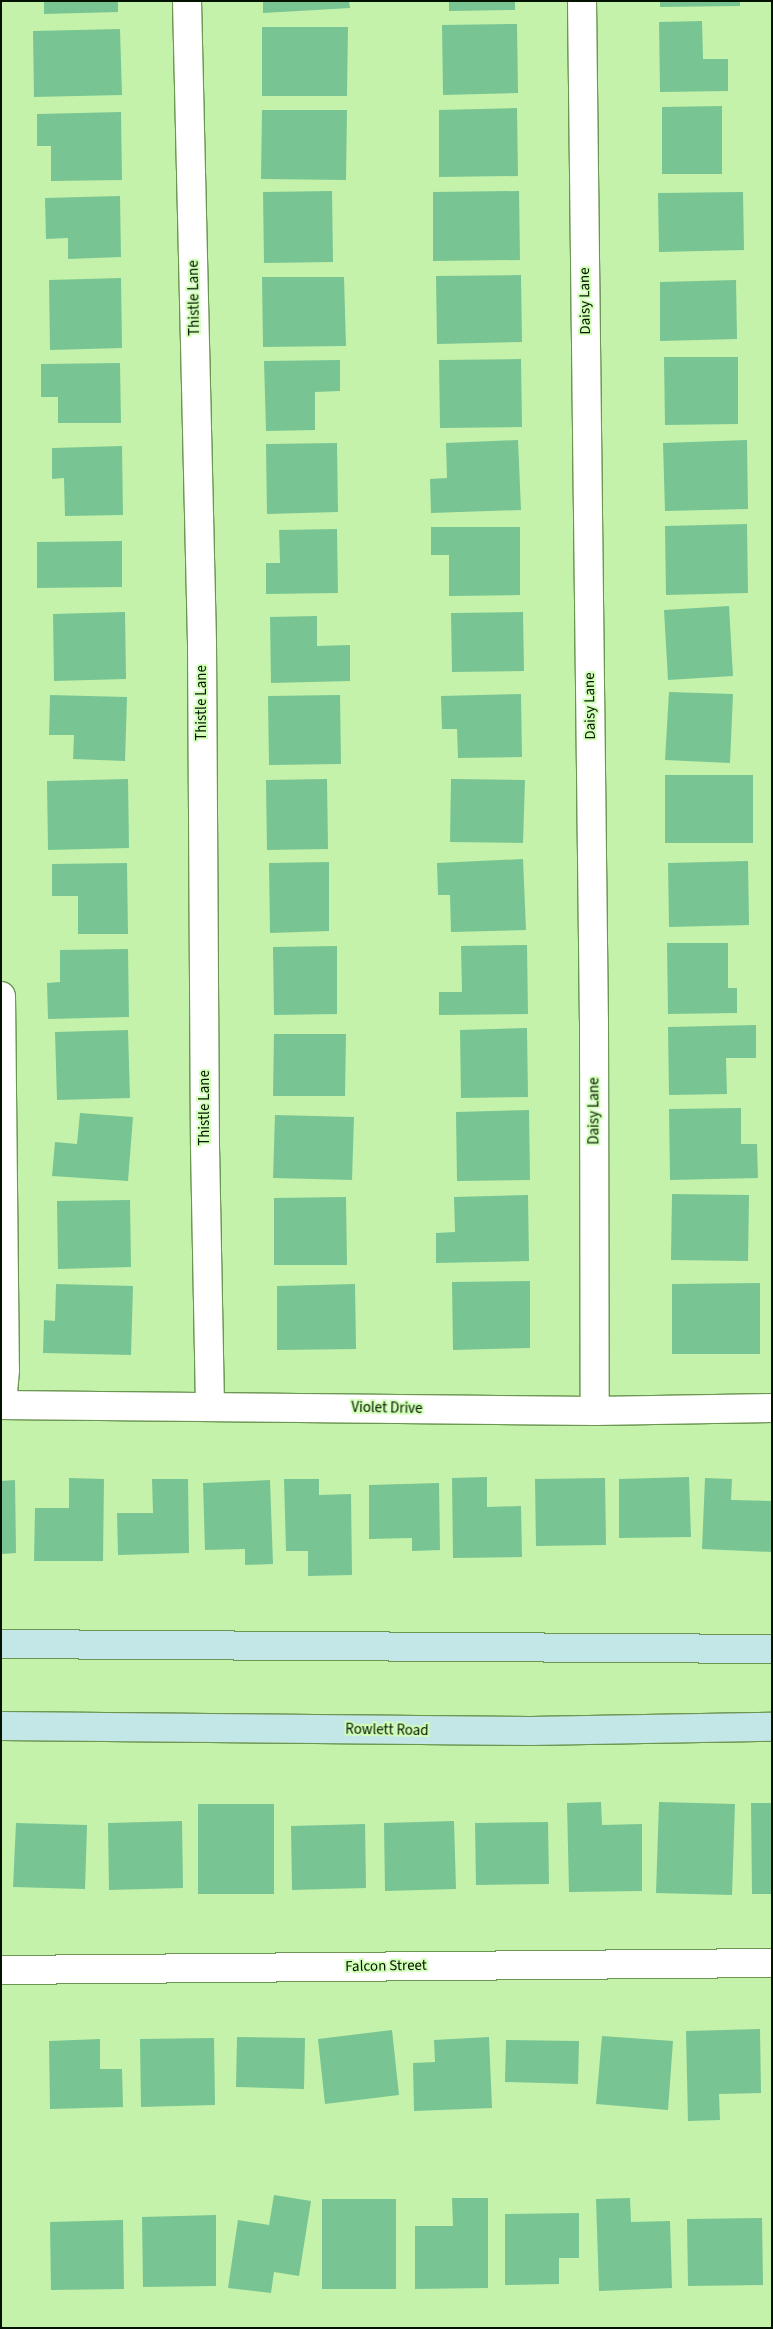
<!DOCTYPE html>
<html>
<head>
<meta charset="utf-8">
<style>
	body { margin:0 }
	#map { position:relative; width:773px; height:2329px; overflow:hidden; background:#c4f2aa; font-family:"Source Sans 3",sans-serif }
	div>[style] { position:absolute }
	.building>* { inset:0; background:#78c593 }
	.roads { filter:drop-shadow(1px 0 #6c9652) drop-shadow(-1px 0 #6c9652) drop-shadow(0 1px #6c9652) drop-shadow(0 -1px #6c9652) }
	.street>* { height:28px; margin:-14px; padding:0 14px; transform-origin:14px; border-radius:14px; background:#fff }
	.secondary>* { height:28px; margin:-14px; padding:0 14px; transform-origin:14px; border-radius:14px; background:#c3e6e6 }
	span { translate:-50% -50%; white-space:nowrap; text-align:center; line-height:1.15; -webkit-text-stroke:4px #d1ffb7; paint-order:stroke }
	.street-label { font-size:15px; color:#041300 }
	.frame { position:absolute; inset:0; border:2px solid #041300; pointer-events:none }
</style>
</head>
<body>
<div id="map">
	<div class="building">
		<i style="clip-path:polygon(44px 1px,118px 1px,118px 12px,44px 14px)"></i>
		<i style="clip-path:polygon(263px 1px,349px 1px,350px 8px,263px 13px)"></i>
		<i style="clip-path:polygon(449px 1px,515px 1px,515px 10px,449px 11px)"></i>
		<i style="clip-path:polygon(660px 1px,740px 1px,740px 6px,660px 7px)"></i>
		<i style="clip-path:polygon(702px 21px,703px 59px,728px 59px,728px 91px,660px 92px,659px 22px)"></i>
		<i style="clip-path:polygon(517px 24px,518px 93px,443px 95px,442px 25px)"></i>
		<i style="clip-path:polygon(262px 27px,348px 27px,347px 96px,262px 96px)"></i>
		<i style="clip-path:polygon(120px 29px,122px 95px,34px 97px,33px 31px)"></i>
		<i style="clip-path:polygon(722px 106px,722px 174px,662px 174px,662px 107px)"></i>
		<i style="clip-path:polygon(517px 108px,518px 176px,439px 177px,439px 110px)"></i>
		<i style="clip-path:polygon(262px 110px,347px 110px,346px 180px,261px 179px)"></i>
		<i style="clip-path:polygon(121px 112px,122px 180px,51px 181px,51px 146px,37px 146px,37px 114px)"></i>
		<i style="clip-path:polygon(332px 191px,333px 262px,264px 263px,263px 192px)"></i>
		<i style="clip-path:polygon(519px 191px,520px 260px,433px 261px,433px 192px)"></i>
		<i style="clip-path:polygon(743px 192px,744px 250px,659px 252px,658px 193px)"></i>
		<i style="clip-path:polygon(120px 196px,121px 257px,68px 259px,68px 238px,46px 239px,45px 198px)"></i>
		<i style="clip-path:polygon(521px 275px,522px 342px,437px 344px,436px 276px)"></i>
		<i style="clip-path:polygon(262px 277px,344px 277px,346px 346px,263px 347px)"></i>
		<i style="clip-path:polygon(121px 278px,122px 348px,50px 350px,49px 280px)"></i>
		<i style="clip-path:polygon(736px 280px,737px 339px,660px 341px,660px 282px)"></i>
		<i style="clip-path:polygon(664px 357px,738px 357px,738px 424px,665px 425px)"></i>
		<i style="clip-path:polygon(521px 359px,522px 427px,440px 428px,439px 360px)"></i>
		<i style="clip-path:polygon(340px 360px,340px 391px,315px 392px,315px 430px,266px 431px,264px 361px)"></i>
		<i style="clip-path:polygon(120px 363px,121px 423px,58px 423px,58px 397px,41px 397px,41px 364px)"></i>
		<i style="clip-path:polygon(518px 440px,521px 510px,431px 513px,430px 479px,447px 478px,446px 443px)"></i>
		<i style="clip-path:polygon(747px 440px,748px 509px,665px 511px,663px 443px)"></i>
		<i style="clip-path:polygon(337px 443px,338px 512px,267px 514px,266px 444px)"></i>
		<i style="clip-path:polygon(122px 446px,123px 515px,65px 516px,64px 478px,52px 479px,52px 448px)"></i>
		<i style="clip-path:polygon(747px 524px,748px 593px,666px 595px,665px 526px)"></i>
		<i style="clip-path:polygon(431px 527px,520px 527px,520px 595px,449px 596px,449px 555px,431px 555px)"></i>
		<i style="clip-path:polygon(337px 529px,338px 593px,266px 594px,266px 563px,280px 563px,279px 530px)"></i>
		<i style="clip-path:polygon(122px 541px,122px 587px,37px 588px,37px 542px)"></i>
		<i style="clip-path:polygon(729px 606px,733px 676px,668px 680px,664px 610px)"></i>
		<i style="clip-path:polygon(125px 612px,126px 679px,54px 681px,53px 614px)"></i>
		<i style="clip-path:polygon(523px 612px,524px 671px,452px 672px,451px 613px)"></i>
		<i style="clip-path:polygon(317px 616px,317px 646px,350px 645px,350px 681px,271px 683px,270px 617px)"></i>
		<i style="clip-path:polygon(669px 692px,733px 694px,730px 763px,665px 760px)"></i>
		<i style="clip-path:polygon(521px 694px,522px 757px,458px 758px,457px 729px,442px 729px,441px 696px)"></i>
		<i style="clip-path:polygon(50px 695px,127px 697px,125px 761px,73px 759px,74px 735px,49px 735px)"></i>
		<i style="clip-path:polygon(340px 695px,341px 764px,269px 765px,268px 696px)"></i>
		<i style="clip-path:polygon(665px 775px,753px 775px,753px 843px,665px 843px)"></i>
		<i style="clip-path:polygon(128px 779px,129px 848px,48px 850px,47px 781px)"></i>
		<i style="clip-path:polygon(327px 779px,328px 849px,267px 850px,266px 780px)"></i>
		<i style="clip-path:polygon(451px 779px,525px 780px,523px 843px,450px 842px)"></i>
		<i style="clip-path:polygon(523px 859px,526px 930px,451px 932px,450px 895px,438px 895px,437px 863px)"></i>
		<i style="clip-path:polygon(748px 861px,749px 925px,669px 927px,668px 863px)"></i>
		<i style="clip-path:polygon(329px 862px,329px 931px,270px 933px,269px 863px)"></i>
		<i style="clip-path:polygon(127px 863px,128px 934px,78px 934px,78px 896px,52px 896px,52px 864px)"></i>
		<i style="clip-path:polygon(667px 943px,728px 943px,728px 988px,737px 988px,737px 1013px,668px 1014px)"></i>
		<i style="clip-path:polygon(527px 945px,528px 1014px,439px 1015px,439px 992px,462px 992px,461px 946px)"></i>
		<i style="clip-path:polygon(337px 946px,337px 1014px,274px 1015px,273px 947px)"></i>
		<i style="clip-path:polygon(128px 949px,129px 1017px,48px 1019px,47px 983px,60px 982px,60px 950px)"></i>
		<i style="clip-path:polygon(756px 1025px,756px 1058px,726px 1058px,727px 1094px,669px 1095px,668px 1027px)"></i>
		<i style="clip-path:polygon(527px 1028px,528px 1097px,461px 1098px,460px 1030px)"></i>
		<i style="clip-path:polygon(128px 1030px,130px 1098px,57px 1100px,55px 1032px)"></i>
		<i style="clip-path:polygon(274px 1034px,346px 1034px,345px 1096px,273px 1096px)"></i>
		<i style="clip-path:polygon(741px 1108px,741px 1144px,757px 1144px,758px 1178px,670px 1180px,669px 1109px)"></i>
		<i style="clip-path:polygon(529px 1110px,530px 1180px,457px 1181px,456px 1112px)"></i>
		<i style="clip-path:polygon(80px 1113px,133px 1117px,128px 1181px,52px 1176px,55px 1142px,77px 1144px)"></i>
		<i style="clip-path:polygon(275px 1115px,354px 1117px,352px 1180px,273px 1178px)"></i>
		<i style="clip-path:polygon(672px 1194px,749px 1195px,748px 1261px,671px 1260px)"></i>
		<i style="clip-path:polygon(528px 1195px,529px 1261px,436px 1263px,436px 1233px,455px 1232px,454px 1197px)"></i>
		<i style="clip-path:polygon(346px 1197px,347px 1265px,274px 1265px,274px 1198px)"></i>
		<i style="clip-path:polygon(130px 1200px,131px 1267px,58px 1269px,57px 1201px)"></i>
		<i style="clip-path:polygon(530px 1281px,530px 1348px,453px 1350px,452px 1282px)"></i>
		<i style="clip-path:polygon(760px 1283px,760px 1354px,672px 1354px,672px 1284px)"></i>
		<i style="clip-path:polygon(56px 1284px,133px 1286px,131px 1355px,43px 1353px,44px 1320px,55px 1321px)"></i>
		<i style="clip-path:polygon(355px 1284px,356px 1349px,277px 1350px,277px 1286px)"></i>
		<i style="clip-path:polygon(487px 1477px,487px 1507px,521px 1506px,522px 1557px,453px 1558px,452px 1478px)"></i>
		<i style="clip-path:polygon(689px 1477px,691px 1537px,619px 1538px,619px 1479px)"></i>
		<i style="clip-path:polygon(69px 1478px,104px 1479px,103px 1561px,34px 1561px,35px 1508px,69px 1508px)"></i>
		<i style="clip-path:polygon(605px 1478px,606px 1545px,536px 1546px,535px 1479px)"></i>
		<i style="clip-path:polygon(705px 1478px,732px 1479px,731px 1500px,772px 1501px,772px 1552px,702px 1549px)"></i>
		<i style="clip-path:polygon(152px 1479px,188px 1479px,189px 1553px,118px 1555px,117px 1513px,153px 1513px)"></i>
		<i style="clip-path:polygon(284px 1479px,319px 1479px,319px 1495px,351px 1494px,352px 1575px,308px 1576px,308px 1551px,286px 1551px)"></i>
		<i style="clip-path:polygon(15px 1480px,16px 1553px,1px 1554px,1px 1481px)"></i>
		<i style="clip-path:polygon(270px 1480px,273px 1564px,245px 1565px,245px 1549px,205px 1550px,203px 1483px)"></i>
		<i style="clip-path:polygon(439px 1483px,440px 1550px,412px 1551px,412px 1538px,369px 1539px,369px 1485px)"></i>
		<i style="clip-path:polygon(601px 1802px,602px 1825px,642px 1824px,642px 1891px,569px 1892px,567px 1803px)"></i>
		<i style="clip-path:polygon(659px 1802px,735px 1804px,732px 1895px,656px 1893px)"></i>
		<i style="clip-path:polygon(751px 1803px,772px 1803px,772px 1894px,752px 1894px)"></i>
		<i style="clip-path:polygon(198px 1804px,274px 1804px,274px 1894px,198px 1894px)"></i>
		<i style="clip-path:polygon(182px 1821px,183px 1888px,109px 1890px,108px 1823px)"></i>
		<i style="clip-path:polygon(454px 1821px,456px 1889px,385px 1891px,384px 1823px)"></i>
		<i style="clip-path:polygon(548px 1822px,549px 1884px,476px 1885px,475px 1823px)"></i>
		<i style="clip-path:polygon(16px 1823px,87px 1825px,85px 1889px,13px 1887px)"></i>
		<i style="clip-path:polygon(365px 1824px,366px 1888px,292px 1890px,291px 1826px)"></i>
		<i style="clip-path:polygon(760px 2029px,761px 2093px,719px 2094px,720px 2120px,688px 2121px,686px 2031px)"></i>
		<i style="clip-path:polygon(392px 2030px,399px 2095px,325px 2104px,318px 2039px)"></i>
		<i style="clip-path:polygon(602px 2036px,673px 2041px,668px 2110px,596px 2104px)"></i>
		<i style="clip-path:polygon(237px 2037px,305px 2038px,304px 2089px,236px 2087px)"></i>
		<i style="clip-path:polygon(489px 2037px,492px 2108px,414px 2111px,413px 2063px,435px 2062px,434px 2040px)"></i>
		<i style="clip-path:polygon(214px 2038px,215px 2105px,141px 2107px,140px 2039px)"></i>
		<i style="clip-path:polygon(100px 2039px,100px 2069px,122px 2069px,123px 2107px,50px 2109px,49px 2041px)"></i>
		<i style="clip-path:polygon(506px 2040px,579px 2041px,578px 2084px,505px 2082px)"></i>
		<i style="clip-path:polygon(274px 2195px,311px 2201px,299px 2276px,274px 2272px,271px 2293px,228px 2288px,238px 2220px,269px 2225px)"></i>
		<i style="clip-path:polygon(452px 2198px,488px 2198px,488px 2288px,415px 2289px,415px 2226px,453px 2226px)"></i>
		<i style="clip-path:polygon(630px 2198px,631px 2222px,670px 2221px,672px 2288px,599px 2291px,596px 2199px)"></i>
		<i style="clip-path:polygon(322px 2199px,396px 2199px,396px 2289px,322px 2289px)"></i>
		<i style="clip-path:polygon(579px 2213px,579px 2258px,559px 2258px,559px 2284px,505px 2285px,505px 2214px)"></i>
		<i style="clip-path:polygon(216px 2215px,216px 2286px,143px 2287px,142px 2217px)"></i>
		<i style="clip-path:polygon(762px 2218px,763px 2285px,688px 2286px,687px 2219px)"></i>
		<i style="clip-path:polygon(123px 2220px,124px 2289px,51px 2290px,50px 2222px)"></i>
	</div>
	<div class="roads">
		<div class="street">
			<i style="left:187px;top:1px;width:643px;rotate:88.66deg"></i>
			<i style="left:202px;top:644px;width:502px;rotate:89.66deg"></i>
			<i style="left:205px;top:1146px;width:260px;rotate:88.9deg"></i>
			<i style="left:582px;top:1px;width:1020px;rotate:89.33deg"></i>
			<i style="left:594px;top:1021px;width:390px;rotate:89.9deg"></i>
			<i style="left:1px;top:996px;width:374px;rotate:89.4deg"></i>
			<i style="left:5px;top:1370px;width:35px;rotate:95deg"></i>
			<i style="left:1px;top:1405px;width:594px;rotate:0.58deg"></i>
			<i style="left:595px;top:1411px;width:177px;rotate:-1deg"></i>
			<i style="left:1px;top:1970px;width:771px;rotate:-0.52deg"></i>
		</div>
		<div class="secondary">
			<i style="left:1px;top:1644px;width:771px;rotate:0.37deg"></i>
			<i style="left:1px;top:1726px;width:530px;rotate:0.54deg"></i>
			<i style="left:531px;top:1731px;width:241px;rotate:-1deg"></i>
		</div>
	</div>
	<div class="street-label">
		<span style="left:194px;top:298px;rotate:-91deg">Thistle Lane</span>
		<span style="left:585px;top:301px;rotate:-91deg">Daisy Lane</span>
		<span style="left:202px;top:703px;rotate:-90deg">Thistle Lane</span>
		<span style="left:590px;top:706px;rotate:-91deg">Daisy Lane</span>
		<span style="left:205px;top:1108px;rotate:-90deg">Thistle Lane</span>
		<span style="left:594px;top:1111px;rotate:-90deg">Daisy Lane</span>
		<span style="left:387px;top:1408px;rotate:1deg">Violet Drive</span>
		<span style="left:387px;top:1730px;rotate:1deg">Rowlett Road</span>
		<span style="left:386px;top:1966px;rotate:-1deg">Falcon Street</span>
	</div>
	<div class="frame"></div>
</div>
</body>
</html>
